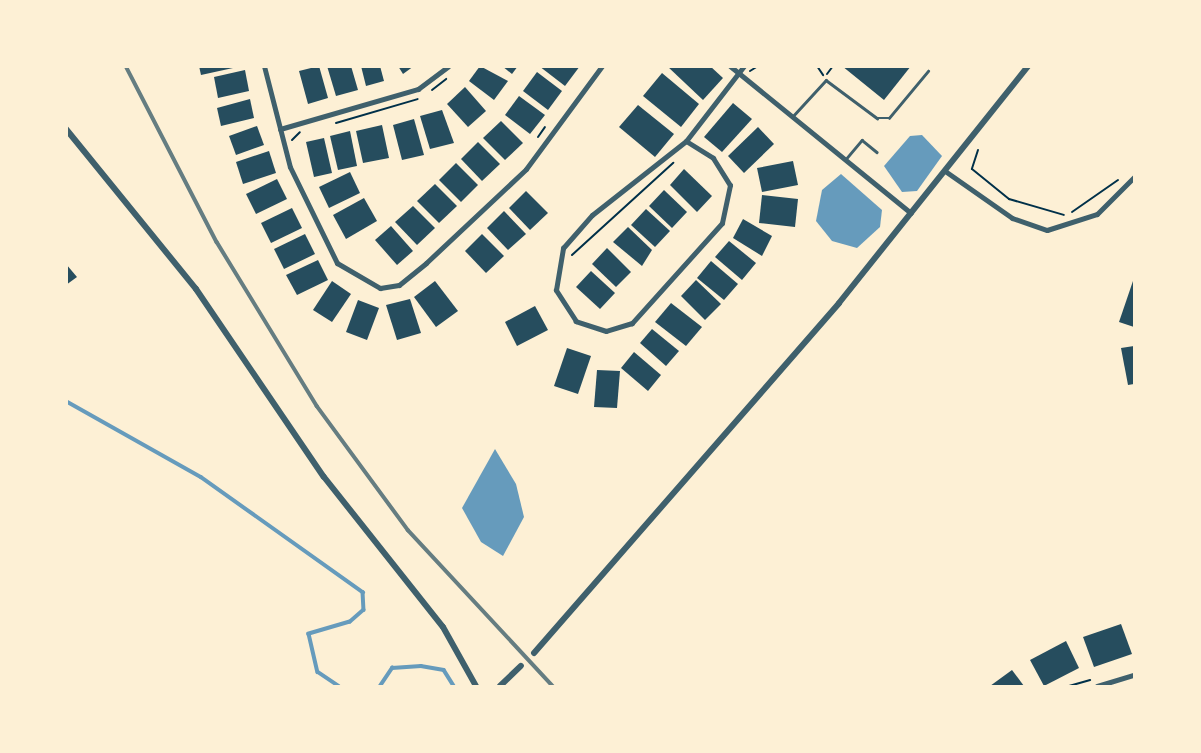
<!DOCTYPE html>
<html>
<head>
<meta charset="utf-8">
<style>
	body { margin:0 }
	#map { position:relative; width:1201px; height:753px; overflow:hidden; background:#fdf0d5; font-family:"Fira Sans Condensed",sans-serif }
	div>[style] { position:absolute }
	.water>* { inset:0; background:#669bbc }
	.stream>* { height:3.5px; margin:-1.75px; padding:0 1.75px; transform-origin:1.75px; border-radius:1.75px; background:#669bbc }
	.building>* { inset:0; background:#264d5e }
	.path>* { height:2px; margin:-1px; padding:0 1px; transform-origin:1px; border-radius:1px; background:#003049 }
	.service>* { height:2.5px; margin:-1.25px; padding:0 1.25px; transform-origin:1.25px; border-radius:1.25px; background:#3f606c }
	.minor>* { height:5px; margin:-2.5px; padding:0 2.5px; transform-origin:2.5px; border-radius:2.5px; background:#3f606c }
	.tertiary>* { height:6px; margin:-3px; padding:0 3px; transform-origin:3px; border-radius:3px; background:#3f606c }
	.rail>* { height:3.5px; margin:-1.75px; padding:0 1.75px; transform-origin:1.75px; border-radius:1.75px; background:#657d81 }
	span { translate:-50% -50%; white-space:nowrap; text-align:center; line-height:1.15; -webkit-text-stroke:5px #fdf0d5; paint-order:stroke }
	.frame { position:absolute; inset:0; border:68px solid #fdf0d5; pointer-events:none }
</style>
</head>
<body>
<div id="map">
	<div class="water">
		<i style="clip-path:polygon(922px 135px,942px 156px,917px 191px,902px 192px,884px 166px,910px 136px)"></i>
		<i style="clip-path:polygon(841px 174px,882px 210px,880px 227px,857px 248px,832px 241px,816px 221px,822px 190px)"></i>
		<i style="clip-path:polygon(495px 449px,516px 484px,524px 517px,503px 556px,481px 542px,462px 508px)"></i>
	</div>
	<div class="stream">
		<i style="left:66px;top:401px;width:155px;rotate:29.4deg"></i>
		<i style="left:201px;top:477px;width:199px;rotate:35.4deg"></i>
		<i style="left:363px;top:592px;width:18px;rotate:87deg"></i>
		<i style="left:364px;top:610px;width:18px;rotate:139deg"></i>
		<i style="left:350px;top:622px;width:43px;rotate:163.7deg"></i>
		<i style="left:309px;top:634px;width:39px;rotate:77deg"></i>
		<i style="left:318px;top:672px;width:25px;rotate:34deg"></i>
		<i style="left:380px;top:686px;width:22px;rotate:-56deg"></i>
		<i style="left:392px;top:668px;width:29px;rotate:-4deg"></i>
		<i style="left:421px;top:666px;width:23px;rotate:10deg"></i>
		<i style="left:444px;top:670px;width:19px;rotate:58deg"></i>
	</div>
	<div class="building">
		<i style="clip-path:polygon(199px 66px,233px 66px,233px 68px,201px 75px)"></i>
		<i style="clip-path:polygon(319px 66px,328px 98px,308px 104px,299px 71px)"></i>
		<i style="clip-path:polygon(327px 66px,351px 66px,358px 90px,336px 96px)"></i>
		<i style="clip-path:polygon(361px 66px,380px 66px,384px 81px,366px 86px)"></i>
		<i style="clip-path:polygon(398px 66px,414px 66px,403px 74px)"></i>
		<i style="clip-path:polygon(480px 66px,508px 81px,494px 100px,469px 81px)"></i>
		<i style="clip-path:polygon(502px 66px,518px 66px,512px 74px)"></i>
		<i style="clip-path:polygon(539px 66px,580px 66px,565px 86px)"></i>
		<i style="clip-path:polygon(667px 66px,710px 66px,723px 78px,703px 100px)"></i>
		<i style="clip-path:polygon(842px 66px,911px 66px,884px 100px)"></i>
		<i style="clip-path:polygon(245px 70px,249px 91px,218px 98px,214px 77px)"></i>
		<i style="clip-path:polygon(537px 72px,562px 91px,548px 110px,523px 91px)"></i>
		<i style="clip-path:polygon(662px 73px,699px 104px,681px 127px,643px 96px)"></i>
		<i style="clip-path:polygon(465px 87px,486px 111px,468px 127px,447px 104px)"></i>
		<i style="clip-path:polygon(519px 96px,545px 115px,530px 134px,505px 115px)"></i>
		<i style="clip-path:polygon(250px 99px,254px 118px,221px 126px,217px 108px)"></i>
		<i style="clip-path:polygon(733px 103px,752px 119px,722px 152px,704px 137px)"></i>
		<i style="clip-path:polygon(638px 105px,674px 134px,655px 157px,619px 127px)"></i>
		<i style="clip-path:polygon(442px 110px,454px 143px,430px 149px,420px 116px)"></i>
		<i style="clip-path:polygon(414px 119px,424px 155px,402px 160px,393px 125px)"></i>
		<i style="clip-path:polygon(501px 121px,523px 143px,505px 160px,483px 138px)"></i>
		<i style="clip-path:polygon(382px 125px,389px 158px,363px 163px,356px 131px)"></i>
		<i style="clip-path:polygon(257px 126px,264px 145px,236px 155px,229px 136px)"></i>
		<i style="clip-path:polygon(758px 127px,774px 144px,744px 173px,728px 156px)"></i>
		<i style="clip-path:polygon(350px 131px,357px 166px,338px 170px,330px 136px)"></i>
		<i style="clip-path:polygon(324px 138px,332px 173px,314px 177px,306px 142px)"></i>
		<i style="clip-path:polygon(478px 142px,500px 164px,482px 181px,461px 159px)"></i>
		<i style="clip-path:polygon(269px 151px,276px 173px,243px 184px,236px 162px)"></i>
		<i style="clip-path:polygon(793px 161px,798px 185px,762px 192px,757px 168px)"></i>
		<i style="clip-path:polygon(456px 163px,478px 185px,461px 202px,439px 180px)"></i>
		<i style="clip-path:polygon(684px 169px,712px 196px,697px 212px,670px 185px)"></i>
		<i style="clip-path:polygon(350px 172px,360px 193px,329px 208px,319px 187px)"></i>
		<i style="clip-path:polygon(277px 179px,287px 199px,256px 214px,246px 194px)"></i>
		<i style="clip-path:polygon(435px 184px,457px 206px,439px 223px,417px 201px)"></i>
		<i style="clip-path:polygon(664px 190px,687px 212px,672px 228px,649px 206px)"></i>
		<i style="clip-path:polygon(526px 191px,548px 213px,530px 230px,509px 208px)"></i>
		<i style="clip-path:polygon(762px 195px,798px 199px,795px 227px,759px 223px)"></i>
		<i style="clip-path:polygon(364px 198px,377px 221px,346px 239px,333px 215px)"></i>
		<i style="clip-path:polygon(413px 206px,435px 228px,417px 245px,395px 222px)"></i>
		<i style="clip-path:polygon(292px 208px,302px 228px,271px 243px,261px 223px)"></i>
		<i style="clip-path:polygon(646px 209px,670px 231px,655px 247px,631px 225px)"></i>
		<i style="clip-path:polygon(504px 211px,526px 234px,508px 250px,487px 228px)"></i>
		<i style="clip-path:polygon(743px 219px,772px 236px,762px 256px,733px 238px)"></i>
		<i style="clip-path:polygon(391px 226px,413px 251px,397px 265px,375px 240px)"></i>
		<i style="clip-path:polygon(628px 227px,652px 250px,642px 266px,613px 242px)"></i>
		<i style="clip-path:polygon(305px 234px,315px 254px,284px 269px,274px 249px)"></i>
		<i style="clip-path:polygon(482px 234px,504px 256px,486px 273px,465px 251px)"></i>
		<i style="clip-path:polygon(729px 241px,756px 263px,742px 280px,715px 257px)"></i>
		<i style="clip-path:polygon(607px 248px,631px 272px,616px 287px,592px 264px)"></i>
		<i style="clip-path:polygon(318px 260px,328px 280px,297px 295px,286px 275px)"></i>
		<i style="clip-path:polygon(711px 261px,738px 284px,724px 300px,697px 278px)"></i>
		<i style="clip-path:polygon(66px 264px,77px 277px,66px 285px)"></i>
		<i style="clip-path:polygon(591px 271px,615px 293px,600px 309px,576px 287px)"></i>
		<i style="clip-path:polygon(1134px 278px,1134px 327px,1119px 322px)"></i>
		<i style="clip-path:polygon(696px 280px,721px 304px,705px 320px,681px 296px)"></i>
		<i style="clip-path:polygon(332px 281px,351px 294px,332px 322px,313px 310px)"></i>
		<i style="clip-path:polygon(435px 281px,458px 311px,436px 327px,414px 297px)"></i>
		<i style="clip-path:polygon(410px 299px,421px 333px,397px 340px,386px 305px)"></i>
		<i style="clip-path:polygon(358px 300px,379px 308px,367px 340px,346px 332px)"></i>
		<i style="clip-path:polygon(671px 303px,702px 327px,686px 346px,655px 322px)"></i>
		<i style="clip-path:polygon(535px 306px,548px 330px,517px 346px,505px 322px)"></i>
		<i style="clip-path:polygon(652px 329px,679px 351px,666px 366px,640px 343px)"></i>
		<i style="clip-path:polygon(1134px 346px,1134px 384px,1128px 385px,1121px 348px)"></i>
		<i style="clip-path:polygon(567px 348px,591px 356px,578px 394px,554px 386px)"></i>
		<i style="clip-path:polygon(634px 352px,661px 375px,648px 391px,621px 368px)"></i>
		<i style="clip-path:polygon(597px 370px,620px 371px,617px 408px,594px 407px)"></i>
		<i style="clip-path:polygon(1121px 624px,1132px 654px,1094px 667px,1083px 637px)"></i>
		<i style="clip-path:polygon(1066px 641px,1079px 668px,1044px 686px,1030px 660px)"></i>
		<i style="clip-path:polygon(1012px 670px,1024px 686px,990px 686px)"></i>
	</div>
	<div class="path">
		<i style="left:817px;top:66px;width:11px;rotate:56deg"></i>
		<i style="left:750px;top:71px;width:9px;rotate:-32deg"></i>
		<i style="left:827px;top:74px;width:10px;rotate:-53deg"></i>
		<i style="left:432px;top:90px;width:18px;rotate:-38deg"></i>
		<i style="left:336px;top:123px;width:85px;rotate:-16.3deg"></i>
		<i style="left:538px;top:137px;width:12px;rotate:-55deg"></i>
		<i style="left:292px;top:140px;width:11px;rotate:-45deg"></i>
		<i style="left:978px;top:150px;width:20px;rotate:108deg"></i>
		<i style="left:972px;top:169px;width:48px;rotate:39deg"></i>
		<i style="left:1009px;top:199px;width:57px;rotate:16.2deg"></i>
		<i style="left:1072px;top:212px;width:56px;rotate:-34.8deg"></i>
		<i style="left:572px;top:255px;width:137px;rotate:-42.3deg"></i>
		<i style="left:1069px;top:686px;width:22px;rotate:-16deg"></i>
	</div>
	<div class="service">
		<i style="left:792px;top:117px;width:50px;rotate:-47.4deg"></i>
		<i style="left:826px;top:80px;width:64px;rotate:36.7deg"></i>
		<i style="left:877px;top:118px;width:12px"></i>
		<i style="left:889px;top:118px;width:61px;rotate:-50.3deg"></i>
		<i style="left:845px;top:160px;width:26px;rotate:-50deg"></i>
		<i style="left:862px;top:140px;width:19px;rotate:39deg"></i>
	</div>
	<div class="minor">
		<i style="left:264px;top:66px;width:104px;rotate:75.6deg"></i>
		<i style="left:290px;top:167px;width:107px;rotate:63.9deg"></i>
		<i style="left:337px;top:263px;width:50px;rotate:30.2deg"></i>
		<i style="left:380px;top:288px;width:19px;rotate:-9deg"></i>
		<i style="left:399px;top:285px;width:35px;rotate:-39deg"></i>
		<i style="left:426px;top:263px;width:137px;rotate:-43.2deg"></i>
		<i style="left:526px;top:169px;width:128px;rotate:-53.6deg"></i>
		<i style="left:730px;top:66px;width:233px;rotate:39.1deg"></i>
		<i style="left:280px;top:129px;width:144px;rotate:-16.2deg"></i>
		<i style="left:418px;top:89px;width:38px;rotate:-37deg"></i>
		<i style="left:686px;top:141px;width:32px;rotate:32deg"></i>
		<i style="left:713px;top:158px;width:32px;rotate:58deg"></i>
		<i style="left:730px;top:185px;width:39px;rotate:102deg"></i>
		<i style="left:722px;top:223px;width:135px;rotate:132deg"></i>
		<i style="left:632px;top:323px;width:27px;rotate:163deg"></i>
		<i style="left:606px;top:331px;width:32px;rotate:-162deg"></i>
		<i style="left:576px;top:321px;width:37px;rotate:-123deg"></i>
		<i style="left:556px;top:290px;width:43px;rotate:-80.5deg"></i>
		<i style="left:563px;top:248px;width:44px;rotate:-48.7deg"></i>
		<i style="left:592px;top:215px;width:120px;rotate:-38.2deg"></i>
		<i style="left:686px;top:141px;width:95px;rotate:-52.3deg"></i>
		<i style="left:945px;top:171px;width:82px;rotate:35deg"></i>
		<i style="left:1012px;top:218px;width:37px;rotate:19deg"></i>
		<i style="left:1047px;top:230px;width:52px;rotate:-17.7deg"></i>
		<i style="left:1097px;top:214px;width:52px;rotate:-45deg"></i>
		<i style="left:1097px;top:686px;width:39px;rotate:-17deg"></i>
	</div>
	<div class="tertiary">
		<i style="left:66px;top:129px;width:206px;rotate:50.9deg"></i>
		<i style="left:196px;top:289px;width:227px;rotate:55.8deg"></i>
		<i style="left:324px;top:477px;width:191px;rotate:51.6deg"></i>
		<i style="left:443px;top:627px;width:68px;rotate:60.8deg"></i>
		<i style="left:534px;top:653px;width:464px;rotate:-48.9deg"></i>
		<i style="left:839px;top:303px;width:303px;rotate:-51.4deg"></i>
		<i style="left:500px;top:686px;width:29px;rotate:-44deg"></i>
	</div>
	<div class="rail">
		<i style="left:126px;top:66px;width:198px;rotate:62.7deg"></i>
		<i style="left:217px;top:242px;width:192px;rotate:58.6deg"></i>
		<i style="left:317px;top:406px;width:154px;rotate:53.7deg"></i>
		<i style="left:408px;top:530px;width:213px;rotate:47.1deg"></i>
	</div>
	<div class="frame"></div>
</div>
</body>
</html>
